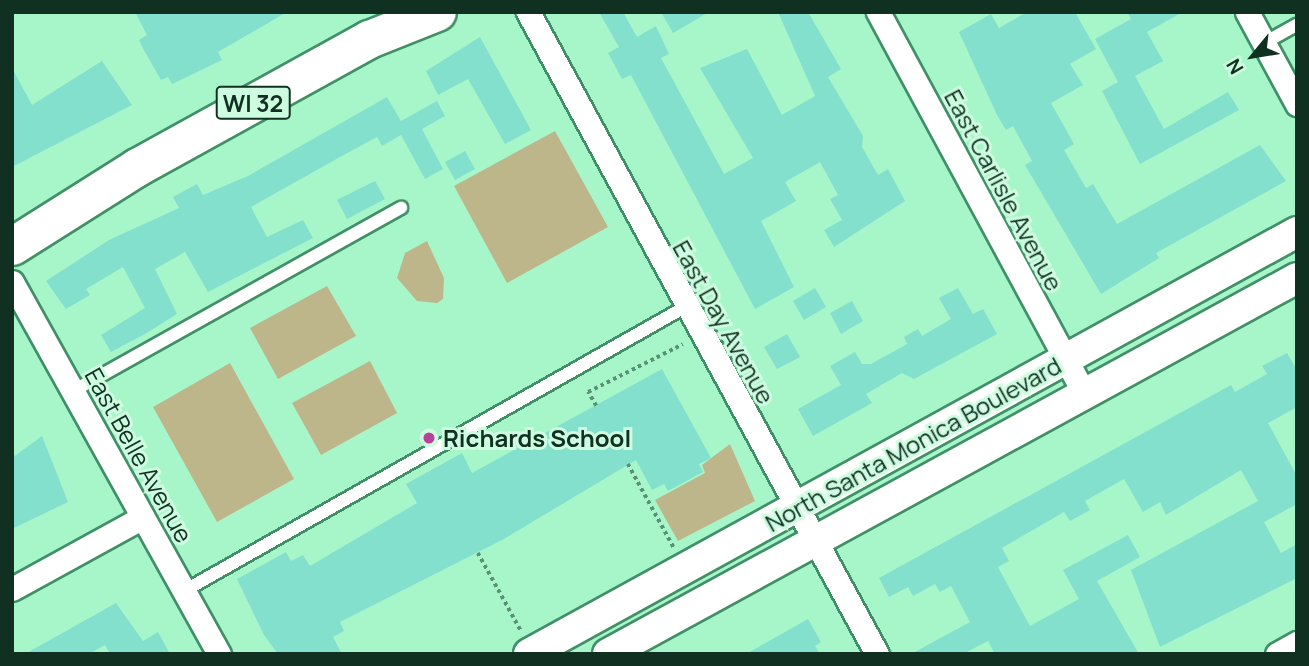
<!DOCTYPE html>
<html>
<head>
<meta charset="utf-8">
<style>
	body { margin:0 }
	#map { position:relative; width:1309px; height:666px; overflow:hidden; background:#a7f6ca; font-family:Manrope,sans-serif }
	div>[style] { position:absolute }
	.green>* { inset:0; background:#beb68b }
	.building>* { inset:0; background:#82e0cc }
	.path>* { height:3.5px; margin-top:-1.75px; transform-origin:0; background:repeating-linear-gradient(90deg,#5a9174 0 3.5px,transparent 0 7px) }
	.roads { filter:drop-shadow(2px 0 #418f67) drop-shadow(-2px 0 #418f67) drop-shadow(0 2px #418f67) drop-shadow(0 -2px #418f67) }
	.service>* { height:12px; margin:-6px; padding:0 6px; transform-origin:6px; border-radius:6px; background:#fff }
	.minor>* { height:23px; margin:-11.5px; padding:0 11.5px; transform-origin:11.5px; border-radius:11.5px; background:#fff }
	.tertiary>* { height:30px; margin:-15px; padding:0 15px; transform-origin:15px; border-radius:15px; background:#fff }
	.primary>* { height:37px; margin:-18.5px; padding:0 18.5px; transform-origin:18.5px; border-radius:18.5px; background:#fff }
	.dots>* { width:19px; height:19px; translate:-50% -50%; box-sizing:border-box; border:4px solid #cefce0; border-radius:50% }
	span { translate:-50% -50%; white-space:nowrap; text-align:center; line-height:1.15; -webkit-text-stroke:6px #cefce0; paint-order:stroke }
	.shield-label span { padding:2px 5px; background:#cefce0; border:2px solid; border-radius:5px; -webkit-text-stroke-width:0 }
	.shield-label { font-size:23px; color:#103121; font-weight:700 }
	.street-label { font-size:24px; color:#103121 }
	.poi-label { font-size:24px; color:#103121; font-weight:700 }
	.left { translate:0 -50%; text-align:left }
	.frame { position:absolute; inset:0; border:14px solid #103121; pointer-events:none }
	.north { position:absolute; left:1218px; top:21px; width:70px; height:70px; -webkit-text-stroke:5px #cefce0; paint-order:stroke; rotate:240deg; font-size:19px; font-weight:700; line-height:28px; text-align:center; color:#103121 }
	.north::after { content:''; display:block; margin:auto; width:24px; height:32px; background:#103121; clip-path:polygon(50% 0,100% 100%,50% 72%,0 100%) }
</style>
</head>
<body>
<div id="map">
	<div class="green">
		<i style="clip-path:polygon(555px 131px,608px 227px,507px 283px,454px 186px)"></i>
		<i style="clip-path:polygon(427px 241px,444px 278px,443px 299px,437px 303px,417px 301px,397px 278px,405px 253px)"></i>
		<i style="clip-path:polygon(327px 286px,356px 336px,278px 379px,250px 328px)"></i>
		<i style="clip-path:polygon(370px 361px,397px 413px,321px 455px,292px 403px)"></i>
		<i style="clip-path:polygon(230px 363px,294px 479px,217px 522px,153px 407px)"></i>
		<i style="clip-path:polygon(730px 444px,755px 501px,678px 541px,655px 500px,705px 473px,702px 465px)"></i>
	</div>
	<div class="building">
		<i style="clip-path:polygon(135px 12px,287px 12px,218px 52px,222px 60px,172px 84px,168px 77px,161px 80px,145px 52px,139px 40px,147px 35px)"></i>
		<i style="clip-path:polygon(599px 12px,623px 12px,637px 37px,656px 26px,669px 54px,661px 58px,724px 174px,753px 158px,700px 68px,747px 49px,782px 115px,815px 96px,778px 12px,808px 12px,841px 69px,828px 77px,863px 136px,862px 147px,878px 175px,888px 169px,905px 201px,834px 247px,824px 230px,842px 220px,830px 199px,838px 195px,820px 162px,785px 182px,796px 201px,761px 221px,794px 287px,755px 309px,631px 75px,622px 79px,608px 53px,619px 47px)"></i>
		<i style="clip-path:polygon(661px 12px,709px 12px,673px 33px)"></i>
		<i style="clip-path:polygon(1027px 12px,1075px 12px,1096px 49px,1070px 64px,1083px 85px,1051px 103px,1074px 144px,1064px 150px,1086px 188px,1093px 184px,1117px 224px,1260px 145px,1286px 181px,1156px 253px,1159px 258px,1101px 294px,1025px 165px,1032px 161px,1013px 126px,1006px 130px,997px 115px,959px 32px,991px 14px,999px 28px)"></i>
		<i style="clip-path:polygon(1127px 12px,1183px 12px,1147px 32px,1163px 61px,1135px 76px,1164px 129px,1228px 92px,1239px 110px,1140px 164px,1102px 91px,1118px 82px,1095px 39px,1131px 19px)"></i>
		<i style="clip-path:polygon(480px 37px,531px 130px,505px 144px,468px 79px,438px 95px,426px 71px)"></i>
		<i style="clip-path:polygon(102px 61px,132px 105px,12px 167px,12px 68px,32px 105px)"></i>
		<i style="clip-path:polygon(387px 97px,401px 121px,437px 101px,445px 116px,422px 129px,443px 169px,425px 179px,401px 135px,382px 146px,377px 137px,340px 157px,251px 207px,267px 237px,303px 220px,313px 238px,208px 292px,185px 252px,155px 269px,177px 314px,145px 334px,111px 352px,101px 335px,145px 308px,123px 267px,86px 289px,90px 295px,66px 309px,46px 281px,109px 240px,179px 208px,173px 197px,197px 184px,203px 195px,248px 176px)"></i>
		<i style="clip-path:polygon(465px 151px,475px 169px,455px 180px,445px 162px)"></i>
		<i style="clip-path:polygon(375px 181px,385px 199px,347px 219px,337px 200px)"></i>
		<i style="clip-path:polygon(815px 288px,826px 307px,804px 320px,793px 301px)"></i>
		<i style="clip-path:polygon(958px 288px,973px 314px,983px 309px,997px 334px,914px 379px,902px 373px,866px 394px,872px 403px,813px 436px,798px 409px,841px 385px,830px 366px,855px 352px,862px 364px,871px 364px,907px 344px,904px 337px,918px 329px,922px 336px,951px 319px,939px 298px)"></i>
		<i style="clip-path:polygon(852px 301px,863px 321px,841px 334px,830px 313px)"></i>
		<i style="clip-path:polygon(787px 334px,800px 357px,777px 369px,764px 347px)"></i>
		<i style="clip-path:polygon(1287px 353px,1297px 370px,1297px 407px,1268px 423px,1297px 476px,1297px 504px,1264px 522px,1281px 553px,1297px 544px,1297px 578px,1160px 647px,1131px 570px,1258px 501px,1241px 470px,1166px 515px,1160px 502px,1143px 512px,1124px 479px,1085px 501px,1090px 510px,1070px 521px,1064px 512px,1002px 548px,1009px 561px,998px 567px,1030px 626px,1079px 599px,1063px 570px,1128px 535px,1140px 557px,1097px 581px,1139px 654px,995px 654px,988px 641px,963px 654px,911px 654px,970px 622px,951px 586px,940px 592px,935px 584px,913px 596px,908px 587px,889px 597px,879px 578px,1231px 385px,1235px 392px,1267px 374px,1262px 366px)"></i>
		<i style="clip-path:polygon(662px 369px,711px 458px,699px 464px,703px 472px,668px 491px,664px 484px,652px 490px,636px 460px,502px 540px,340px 622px,344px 631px,333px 637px,342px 654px,278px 654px,264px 635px,237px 579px,286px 552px,291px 561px,303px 555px,310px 566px,417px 503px,406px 484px,462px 453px,472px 473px)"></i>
		<i style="clip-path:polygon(42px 436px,68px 502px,12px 529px,12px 458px)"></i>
		<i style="clip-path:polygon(116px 603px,143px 641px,158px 632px,170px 654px,110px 654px,105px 645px,89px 654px,25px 654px)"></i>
		<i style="clip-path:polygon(808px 619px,821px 642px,815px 646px,820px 654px,746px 654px)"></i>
	</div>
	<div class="path">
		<i style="left:596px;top:406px;width:16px;rotate:-120deg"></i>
		<i style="left:588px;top:392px;width:106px;rotate:-26.8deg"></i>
		<i style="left:628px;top:464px;width:96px;rotate:61.3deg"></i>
		<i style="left:478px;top:553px;width:89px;rotate:61.1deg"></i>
	</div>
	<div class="roads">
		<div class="service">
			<i style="left:1264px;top:43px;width:38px;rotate:-29deg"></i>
			<i style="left:73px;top:391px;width:376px;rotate:-29.2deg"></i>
			<i style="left:184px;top:591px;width:576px;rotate:-29.55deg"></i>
		</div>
		<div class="minor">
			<i style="left:528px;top:12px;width:731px;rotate:61.47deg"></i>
			<i style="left:878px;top:12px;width:433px;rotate:61.6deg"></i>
			<i style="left:1247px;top:12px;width:105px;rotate:61.5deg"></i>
			<i style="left:12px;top:282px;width:426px;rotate:60.9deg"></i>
			<i style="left:12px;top:589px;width:149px;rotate:-28.8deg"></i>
			<i style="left:1277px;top:654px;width:23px;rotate:-29deg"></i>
		</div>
		<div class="tertiary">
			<i style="left:529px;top:654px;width:876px;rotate:-28.79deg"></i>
			<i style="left:608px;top:654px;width:785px;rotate:-28.62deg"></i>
		</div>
		<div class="primary">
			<i style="left:12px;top:246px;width:148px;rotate:-32.3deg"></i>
			<i style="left:137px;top:167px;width:265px;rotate:-28.9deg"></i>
			<i style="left:369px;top:39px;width:73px;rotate:-21.7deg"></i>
		</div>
	</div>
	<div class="dots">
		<i style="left:429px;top:438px;background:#b7429a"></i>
	</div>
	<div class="shield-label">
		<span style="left:253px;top:103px">WI 32</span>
	</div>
	<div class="street-label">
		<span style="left:1004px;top:190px;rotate:62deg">East Carlisle Avenue</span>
		<span style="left:724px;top:322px;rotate:61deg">East Day Avenue</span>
		<span style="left:913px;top:444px;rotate:-29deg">North Santa Monica Boulevard</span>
		<span style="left:139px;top:455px;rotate:61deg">East Belle Avenue</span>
	</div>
	<div class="poi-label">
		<span class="left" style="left:443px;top:438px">Richards School</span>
	</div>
	<div class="frame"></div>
	<div class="north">N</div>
</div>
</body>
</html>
